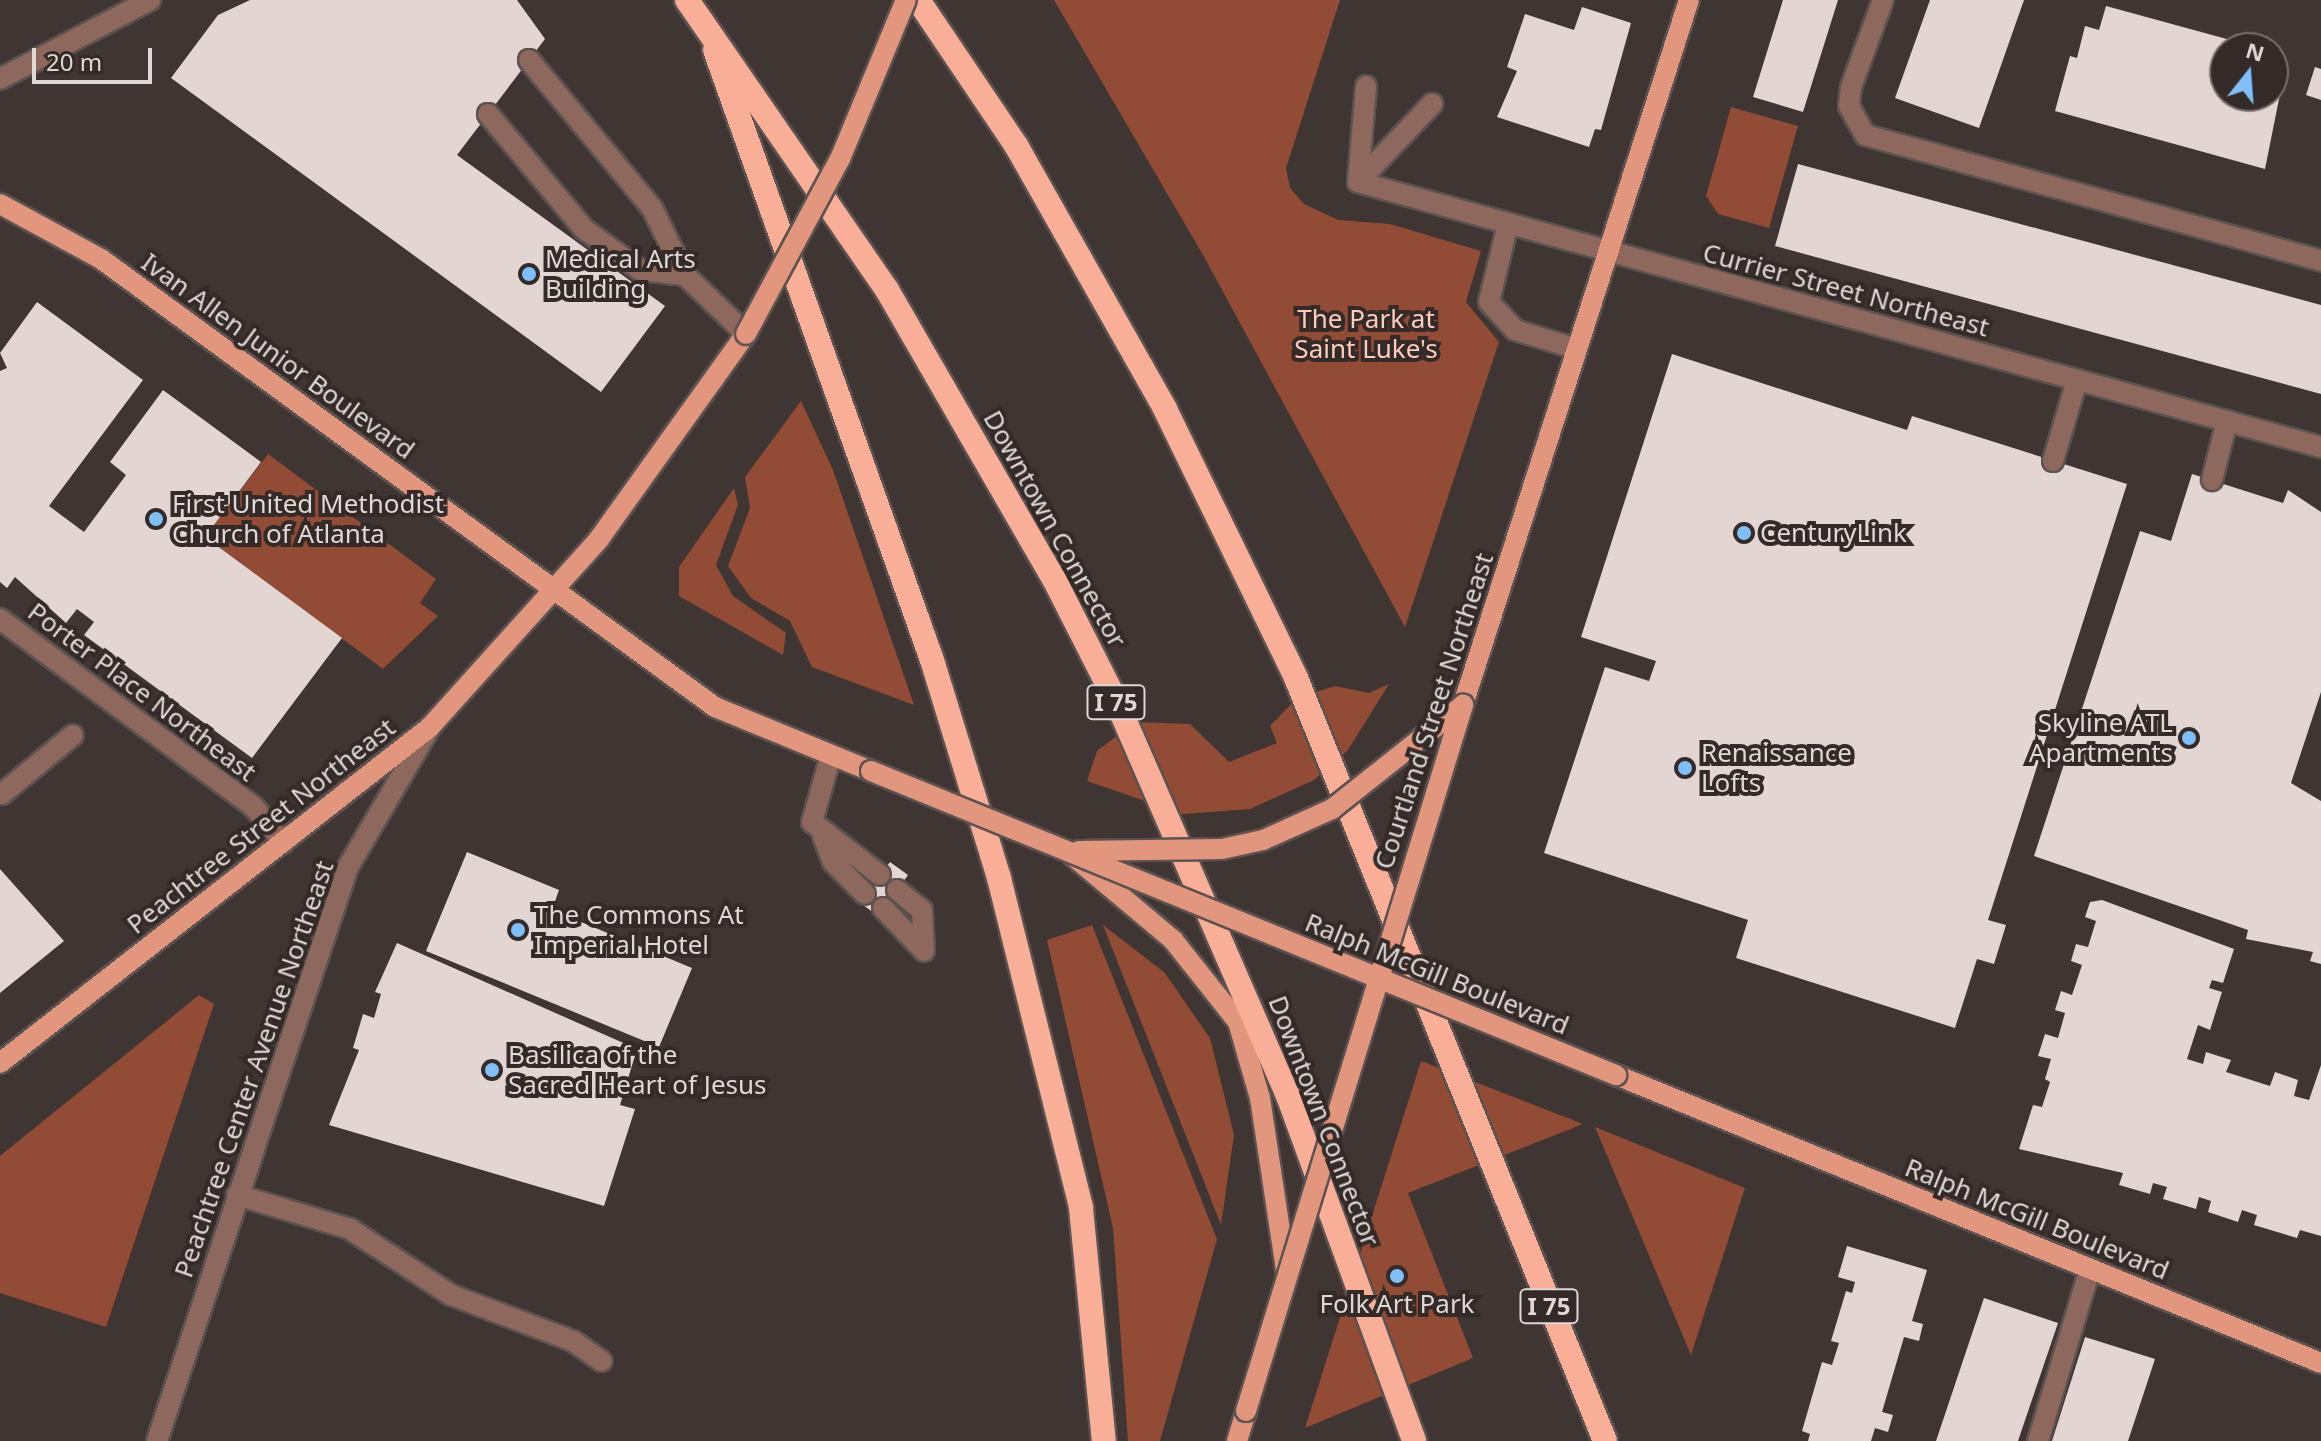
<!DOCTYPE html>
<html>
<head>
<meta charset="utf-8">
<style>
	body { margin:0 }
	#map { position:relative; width:2321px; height:1441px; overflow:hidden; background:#3f3532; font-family:"Noto Sans",sans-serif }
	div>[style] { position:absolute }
	.green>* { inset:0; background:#924b35 }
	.building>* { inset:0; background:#e3d6d2 }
	.roads { filter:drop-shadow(2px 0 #5c5250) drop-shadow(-2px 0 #5c5250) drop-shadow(0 2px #5c5250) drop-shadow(0 -2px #5c5250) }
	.minor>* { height:20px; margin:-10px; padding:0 10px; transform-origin:10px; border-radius:10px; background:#8e685c }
	.major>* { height:20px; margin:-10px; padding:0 10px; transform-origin:10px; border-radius:10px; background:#e2967e }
	.highway>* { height:24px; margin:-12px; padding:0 12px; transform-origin:12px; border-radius:12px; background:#f8ae97 }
	.bridges { filter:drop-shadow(2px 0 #5c5250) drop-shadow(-2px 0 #5c5250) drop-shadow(0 2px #5c5250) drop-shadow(0 -2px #5c5250) }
	.major-bridge>* { height:20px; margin:-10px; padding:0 10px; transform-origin:10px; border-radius:10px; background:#e2967e }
	.dots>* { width:22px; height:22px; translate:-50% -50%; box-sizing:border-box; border:4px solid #342b28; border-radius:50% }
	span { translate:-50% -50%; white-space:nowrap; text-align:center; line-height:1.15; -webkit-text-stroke:8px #342b28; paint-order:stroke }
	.shield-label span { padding:2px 6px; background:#342b28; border:2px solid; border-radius:6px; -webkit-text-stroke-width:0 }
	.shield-label { font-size:24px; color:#ded8d6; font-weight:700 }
	.poi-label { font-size:26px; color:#ded8d6 }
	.left { translate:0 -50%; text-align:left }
	.right { translate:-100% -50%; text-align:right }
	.street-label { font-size:26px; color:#ded8d6 }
	.park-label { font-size:26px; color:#fcccbe }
	.north { position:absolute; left:2209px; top:32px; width:80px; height:80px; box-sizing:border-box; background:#342b28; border:2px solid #78706e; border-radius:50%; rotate:17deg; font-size:22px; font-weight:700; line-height:32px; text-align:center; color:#ded8d6 }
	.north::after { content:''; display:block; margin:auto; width:28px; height:36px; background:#7ebef9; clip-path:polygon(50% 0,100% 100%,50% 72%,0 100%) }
	.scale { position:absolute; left:32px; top:48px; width:120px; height:36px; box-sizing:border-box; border:4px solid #ded8d6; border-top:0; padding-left:10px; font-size:24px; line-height:28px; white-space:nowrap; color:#ded8d6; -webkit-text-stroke:6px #342b28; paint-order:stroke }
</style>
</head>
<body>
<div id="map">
	<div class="green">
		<i style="clip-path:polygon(1054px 0,1340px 0,1286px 168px,1290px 188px,1304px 204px,1338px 220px,1390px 224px,1481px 251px,1466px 302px,1499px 342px,1405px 627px,1203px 255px)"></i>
		<i style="clip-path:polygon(1731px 107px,1798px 126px,1769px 228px,1718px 214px,1706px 196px)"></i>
		<i style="clip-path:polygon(801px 401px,833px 470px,914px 705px,812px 667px,790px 621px,751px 598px,728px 566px,750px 508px,745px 477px)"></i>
		<i style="clip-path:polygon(268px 454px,436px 579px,420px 603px,438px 616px,383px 669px,205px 537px)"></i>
		<i style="clip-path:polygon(734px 488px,738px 505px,716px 565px,733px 596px,786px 633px,783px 655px,679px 596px,679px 567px)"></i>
		<i style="clip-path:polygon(1389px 684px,1348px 750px,1314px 780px,1250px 809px,1183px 814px,1087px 781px,1097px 751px,1135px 722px,1190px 724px,1229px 762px,1277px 743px,1270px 726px,1297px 698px,1335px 686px,1369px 693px)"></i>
		<i style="clip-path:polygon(1092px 925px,1217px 1239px,1160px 1441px,1128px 1441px,1113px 1228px,1047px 940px)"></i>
		<i style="clip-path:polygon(1103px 925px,1164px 972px,1210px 1038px,1234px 1135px,1221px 1225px)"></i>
		<i style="clip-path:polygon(199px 995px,214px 1004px,106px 1327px,0 1293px,0 1156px)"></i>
		<i style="clip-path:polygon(1421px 1061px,1583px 1124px,1408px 1193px,1473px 1358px,1305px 1428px)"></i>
		<i style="clip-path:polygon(1595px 1127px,1745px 1188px,1691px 1355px)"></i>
	</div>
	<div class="building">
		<i style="clip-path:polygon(250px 0,517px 0,545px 39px,457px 155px,665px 306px,601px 392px,171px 78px,218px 15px)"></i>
		<i style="clip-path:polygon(1783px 0,1838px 0,1803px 112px,1753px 97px)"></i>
		<i style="clip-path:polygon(1930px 0,2024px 0,1979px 128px,1895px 98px)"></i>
		<i style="clip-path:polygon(2106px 6px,2256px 47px,2225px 48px,2225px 96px,2273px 96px,2273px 76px,2283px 79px,2265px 169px,2055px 111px,2070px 56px,2077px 58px,2085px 26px,2099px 30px)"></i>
		<i style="clip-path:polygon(1582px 7px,1631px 23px,1601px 130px,1595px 129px,1589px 147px,1497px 117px,1517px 71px,1507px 67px,1525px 14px,1574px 30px)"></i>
		<i style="clip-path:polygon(2315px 67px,2321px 69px,2321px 100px,2306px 95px)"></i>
		<i style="clip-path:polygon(1798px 164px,2321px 305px,2321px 394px,1775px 246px)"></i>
		<i style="clip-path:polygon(37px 302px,143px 380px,49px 506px,84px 532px,126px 475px,110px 462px,163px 390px,261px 462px,205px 537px,342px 638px,252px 758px,84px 635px,94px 622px,77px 609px,66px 623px,15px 577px,7px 588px,0 582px,0 371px,7px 368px,0 353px)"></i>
		<i style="clip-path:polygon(1672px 354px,1907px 430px,1912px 416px,2127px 484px,1988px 920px,2006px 925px,1994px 964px,1977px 959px,1955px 1028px,1736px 958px,1748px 920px,1544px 853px,1605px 667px,1649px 681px,1656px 661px,1581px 637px)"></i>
		<i style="clip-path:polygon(2192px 474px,2283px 503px,2288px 490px,2321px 512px,2321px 692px,2291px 783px,2321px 801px,2321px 964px,2310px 961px,2313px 952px,2246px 939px,2248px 930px,2034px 856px,2140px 531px,2171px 541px)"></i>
		<i style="clip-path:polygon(467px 852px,559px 890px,552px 910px,692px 968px,659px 1047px,426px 951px)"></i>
		<i style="clip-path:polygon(890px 862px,908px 875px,878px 916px,859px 902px)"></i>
		<i style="clip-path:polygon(0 869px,64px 941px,0 993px)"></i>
		<i style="clip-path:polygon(2102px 900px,2234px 949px,2223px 983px,2212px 980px,2209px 988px,2222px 992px,2210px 1030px,2198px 1025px,2187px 1059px,2203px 1064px,2206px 1052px,2231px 1060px,2226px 1072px,2270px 1086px,2275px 1072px,2298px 1080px,2294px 1096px,2309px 1100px,2321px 1065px,2321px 1236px,2300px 1230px,2297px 1238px,2254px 1225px,2257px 1215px,2242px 1210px,2238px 1222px,2208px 1212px,2211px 1201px,2199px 1197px,2196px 1209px,2163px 1199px,2167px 1187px,2153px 1183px,2150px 1194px,2119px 1185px,2123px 1173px,2019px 1149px,2033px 1105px,2042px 1107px,2050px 1082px,2045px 1079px,2051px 1059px,2038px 1056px,2045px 1034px,2058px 1038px,2065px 1013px,2055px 1010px,2061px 991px,2072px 995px,2082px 965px,2071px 961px,2076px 944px,2088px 947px,2096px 921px,2085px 917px,2090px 902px)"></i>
		<i style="clip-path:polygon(397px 943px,637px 1049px,620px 1105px,635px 1109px,604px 1206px,329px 1125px,359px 1050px,353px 1048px,363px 1014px,374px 1018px,381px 994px,375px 992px)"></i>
		<i style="clip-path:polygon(1847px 1246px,1927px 1270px,1912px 1321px,1923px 1324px,1919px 1341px,1904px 1337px,1882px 1412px,1893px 1415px,1888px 1432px,1875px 1428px,1871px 1441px,1808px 1441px,1810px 1434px,1802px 1431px,1822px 1362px,1832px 1365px,1839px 1343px,1831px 1341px,1846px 1291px,1852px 1293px,1855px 1282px,1838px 1277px)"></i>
		<i style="clip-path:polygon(1984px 1298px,2058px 1323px,2018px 1441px,1936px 1441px)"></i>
		<i style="clip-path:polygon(2085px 1337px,2155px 1359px,2128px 1441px,2052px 1441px)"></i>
	</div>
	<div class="roads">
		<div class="minor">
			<i style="left:1883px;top:0;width:93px;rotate:110.2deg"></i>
			<i style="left:1851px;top:87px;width:19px;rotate:96deg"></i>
			<i style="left:1849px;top:106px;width:33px;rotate:61deg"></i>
			<i style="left:1865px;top:135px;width:473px;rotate:15.4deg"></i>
			<i style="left:529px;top:60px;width:192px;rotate:50.3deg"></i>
			<i style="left:652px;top:208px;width:75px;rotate:63.8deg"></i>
			<i style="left:0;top:79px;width:170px;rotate:-27.8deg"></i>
			<i style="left:488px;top:114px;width:150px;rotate:50.1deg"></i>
			<i style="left:584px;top:229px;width:69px;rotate:36.2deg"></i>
			<i style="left:640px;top:270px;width:45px;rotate:6.3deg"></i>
			<i style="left:685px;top:275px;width:85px;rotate:44deg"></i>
			<i style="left:1358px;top:182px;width:999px;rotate:15.39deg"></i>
			<i style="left:1358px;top:182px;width:108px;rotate:-46.5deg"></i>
			<i style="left:1358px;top:182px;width:96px;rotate:-85.2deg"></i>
			<i style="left:1508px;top:224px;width:80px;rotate:103.7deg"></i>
			<i style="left:1489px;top:302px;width:38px;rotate:47deg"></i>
			<i style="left:1515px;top:330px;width:65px;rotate:17deg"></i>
			<i style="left:2053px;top:461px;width:84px;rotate:-73.5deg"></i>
			<i style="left:2212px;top:480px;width:61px;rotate:-75.7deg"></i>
			<i style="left:0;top:619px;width:315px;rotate:36.5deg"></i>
			<i style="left:253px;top:806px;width:48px;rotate:50deg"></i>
			<i style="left:831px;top:755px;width:70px;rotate:105.8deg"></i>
			<i style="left:812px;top:822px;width:86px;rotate:37.9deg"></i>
			<i style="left:2px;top:794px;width:92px;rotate:-39.7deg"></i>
			<i style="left:823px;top:836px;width:28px;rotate:69deg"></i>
			<i style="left:833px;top:862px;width:45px;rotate:45deg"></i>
			<i style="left:897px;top:890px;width:32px;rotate:39deg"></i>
			<i style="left:922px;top:910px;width:41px;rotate:87.2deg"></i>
			<i style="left:883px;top:908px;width:59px;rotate:46.4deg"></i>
			<i style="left:237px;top:1195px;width:118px;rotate:16.7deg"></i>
			<i style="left:350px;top:1229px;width:121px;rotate:33.2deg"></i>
			<i style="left:451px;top:1295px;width:130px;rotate:20.7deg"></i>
			<i style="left:573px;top:1341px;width:35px;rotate:35deg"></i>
			<i style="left:157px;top:1441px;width:605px;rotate:-71.6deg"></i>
			<i style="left:348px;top:867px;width:162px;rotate:-59.6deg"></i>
			<i style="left:2038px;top:1441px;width:180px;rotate:-73.2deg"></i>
		</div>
		<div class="major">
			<i style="left:0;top:204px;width:115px;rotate:28.6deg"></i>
			<i style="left:101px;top:259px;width:760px;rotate:36.12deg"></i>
			<i style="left:715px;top:707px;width:169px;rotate:22.3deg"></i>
			<i style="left:1463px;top:705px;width:740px;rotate:-72.23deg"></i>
			<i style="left:1073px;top:856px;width:131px;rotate:40deg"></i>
			<i style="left:1173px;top:940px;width:105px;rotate:51.6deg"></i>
			<i style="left:1238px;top:1022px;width:79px;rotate:73.9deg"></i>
			<i style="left:1260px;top:1098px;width:173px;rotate:81.4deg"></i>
			<i style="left:0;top:1063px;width:546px;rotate:-38deg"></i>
			<i style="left:430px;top:727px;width:253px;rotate:-48deg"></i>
			<i style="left:599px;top:539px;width:252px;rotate:-54.4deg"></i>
			<i style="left:1616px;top:1075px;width:762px;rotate:22.22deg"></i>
			<i style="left:1237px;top:1441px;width:31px;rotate:-73deg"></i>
		</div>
		<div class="highway">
			<i style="left:687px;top:0;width:352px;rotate:55.4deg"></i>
			<i style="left:887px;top:290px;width:334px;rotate:60deg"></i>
			<i style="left:1054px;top:579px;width:141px;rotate:63.1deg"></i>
			<i style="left:1118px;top:705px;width:426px;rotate:66.5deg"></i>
			<i style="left:1288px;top:1096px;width:367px;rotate:69.9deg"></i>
			<i style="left:918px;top:0;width:177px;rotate:56deg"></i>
			<i style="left:1017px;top:147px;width:301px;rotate:60.5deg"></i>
			<i style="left:1165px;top:409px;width:299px;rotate:64deg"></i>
			<i style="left:1296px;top:678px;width:823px;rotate:67.95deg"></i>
			<i style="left:715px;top:50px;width:647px;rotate:70.42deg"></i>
			<i style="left:932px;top:660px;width:228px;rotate:72.9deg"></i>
			<i style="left:999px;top:878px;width:340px;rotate:76deg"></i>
			<i style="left:1081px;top:1208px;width:234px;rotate:84.4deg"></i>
		</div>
	</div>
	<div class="bridges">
		<div class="major-bridge">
			<i style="left:746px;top:334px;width:199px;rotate:-61.8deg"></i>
			<i style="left:840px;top:159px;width:172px;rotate:-67.5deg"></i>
			<i style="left:871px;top:771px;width:805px;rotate:22.2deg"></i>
			<i style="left:1079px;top:851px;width:143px;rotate:-0.8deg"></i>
			<i style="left:1222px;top:849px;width:42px;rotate:-12.4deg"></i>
			<i style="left:1263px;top:840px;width:76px;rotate:-24.2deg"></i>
			<i style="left:1332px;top:809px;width:167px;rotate:-38.4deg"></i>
			<i style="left:1246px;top:1411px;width:739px;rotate:-72.91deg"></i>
		</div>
	</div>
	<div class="dots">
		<i style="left:529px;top:274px;background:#7ebef9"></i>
		<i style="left:156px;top:519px;background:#7ebef9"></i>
		<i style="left:1744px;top:533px;background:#7ebef9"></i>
		<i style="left:2189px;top:738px;background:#7ebef9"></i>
		<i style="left:1685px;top:768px;background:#7ebef9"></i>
		<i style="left:518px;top:930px;background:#7ebef9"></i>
		<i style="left:492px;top:1070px;background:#7ebef9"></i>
		<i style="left:1397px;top:1276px;background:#7ebef9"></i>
	</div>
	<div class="shield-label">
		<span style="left:1116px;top:702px">I 75</span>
		<span style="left:1549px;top:1306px">I 75</span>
	</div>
	<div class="poi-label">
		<span class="left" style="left:545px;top:274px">Medical Arts<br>Building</span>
		<span class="left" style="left:172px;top:519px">First United Methodist<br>Church of Atlanta</span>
		<span class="left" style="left:1760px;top:533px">CenturyLink</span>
		<span class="right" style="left:2173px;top:738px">Skyline ATL<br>Apartments</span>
		<span class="left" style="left:1701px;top:768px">Renaissance<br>Lofts</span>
		<span class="left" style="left:534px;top:930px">The Commons At<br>Imperial Hotel</span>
		<span class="left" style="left:508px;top:1070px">Basilica of the<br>Sacred Heart of Jesus</span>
		<span style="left:1397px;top:1304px">Folk Art Park</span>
	</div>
	<div class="street-label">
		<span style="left:1846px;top:290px;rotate:15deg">Currier Street Northeast</span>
		<span style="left:278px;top:356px;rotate:36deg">Ivan Allen Junior Boulevard</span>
		<span style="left:1055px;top:529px;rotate:61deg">Downtown Connector</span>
		<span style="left:142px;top:692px;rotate:37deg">Porter Place Northeast</span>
		<span style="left:1434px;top:711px;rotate:-72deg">Courtland Street Northeast</span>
		<span style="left:261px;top:826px;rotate:-38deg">Peachtree Street Northeast</span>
		<span style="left:1437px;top:974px;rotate:22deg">Ralph McGill Boulevard</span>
		<span style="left:254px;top:1069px;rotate:-71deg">Peachtree Center Avenue Northeast</span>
		<span style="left:1324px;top:1121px;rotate:69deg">Downtown Connector</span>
		<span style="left:2037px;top:1219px;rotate:22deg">Ralph McGill Boulevard</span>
	</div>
	<div class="park-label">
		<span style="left:1366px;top:334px">The Park at<br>Saint Luke's</span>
	</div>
	<div class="north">N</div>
	<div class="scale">20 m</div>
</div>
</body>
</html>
